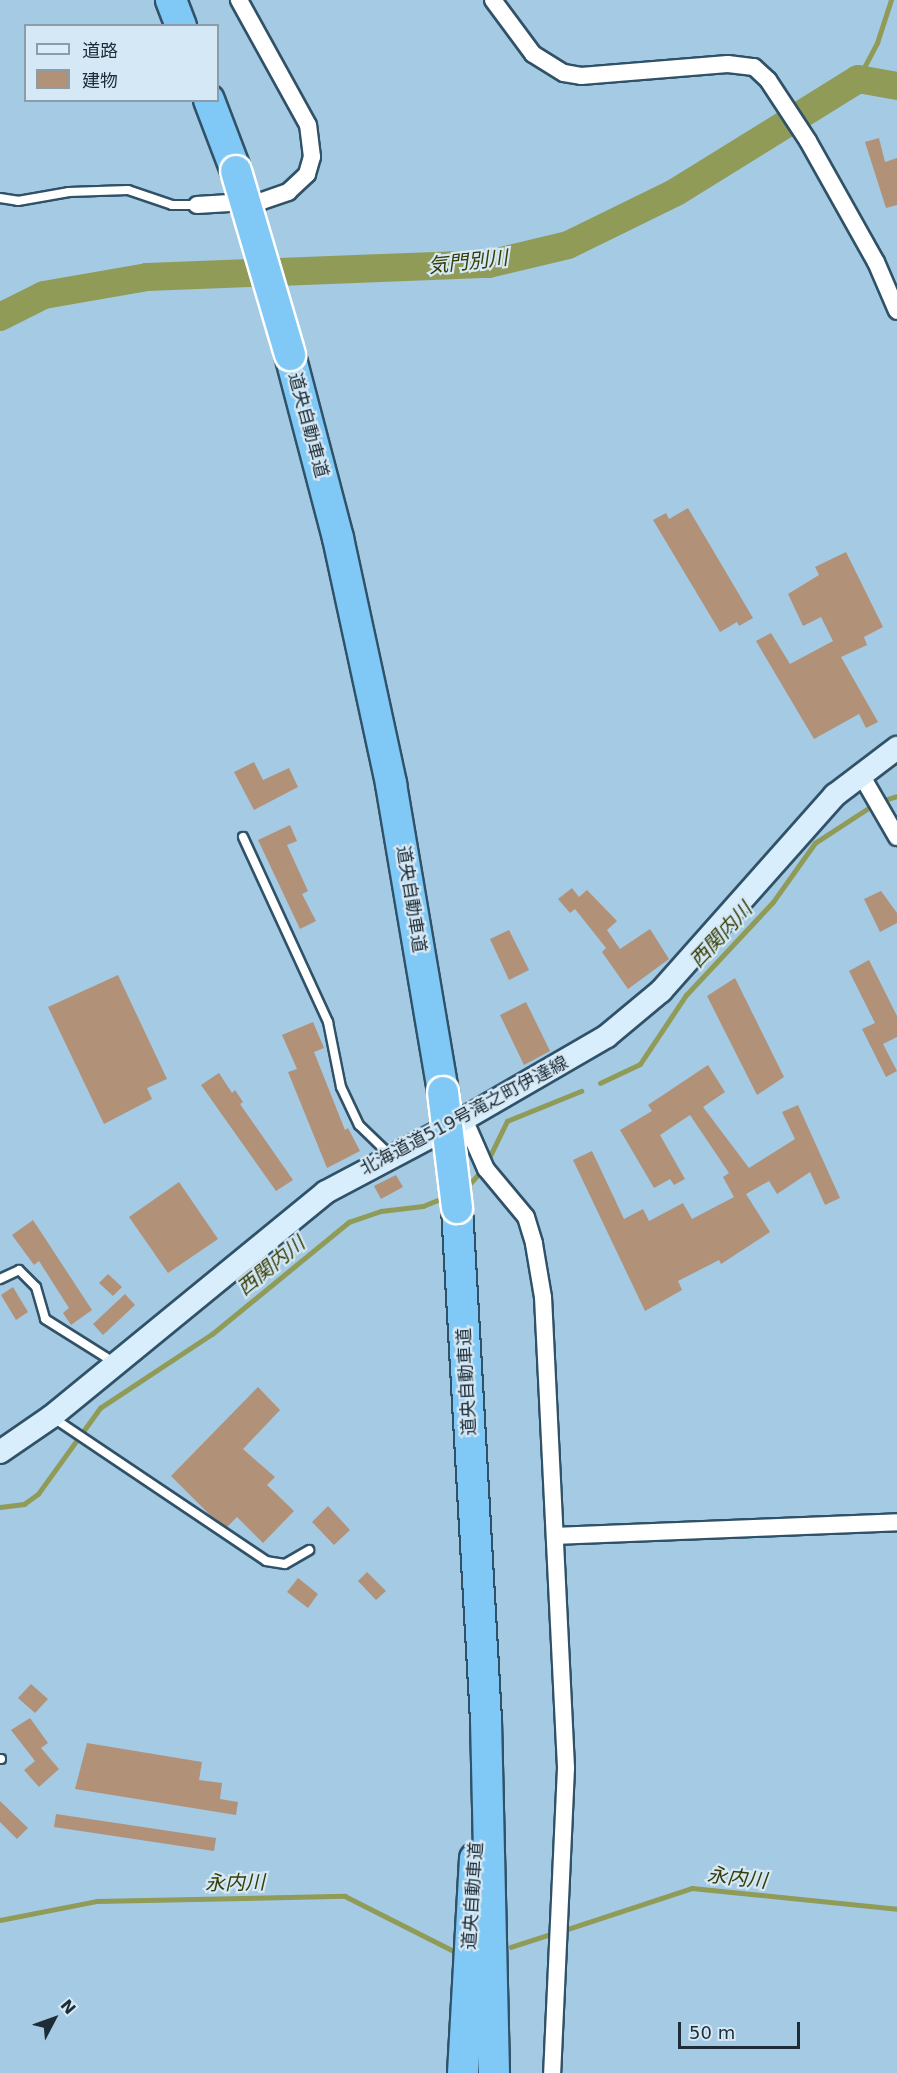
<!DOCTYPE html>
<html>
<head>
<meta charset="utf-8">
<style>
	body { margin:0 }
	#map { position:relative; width:897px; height:2073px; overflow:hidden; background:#a5cae3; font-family:"DejaVu Sans","Noto Sans JP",sans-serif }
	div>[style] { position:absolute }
	.stream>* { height:4.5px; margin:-2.25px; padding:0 2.25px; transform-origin:2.25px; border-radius:2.25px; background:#8f9b56 }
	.river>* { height:28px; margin:-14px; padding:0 14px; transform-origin:14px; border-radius:14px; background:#8f9b56 }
	.building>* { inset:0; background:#b29179 }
	.roads { filter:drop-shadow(2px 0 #305268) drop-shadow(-2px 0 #305268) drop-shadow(0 2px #305268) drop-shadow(0 -2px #305268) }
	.lane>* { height:8px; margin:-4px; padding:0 4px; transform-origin:4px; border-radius:4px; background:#fff }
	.street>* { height:16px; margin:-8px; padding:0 8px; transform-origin:8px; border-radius:8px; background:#fff }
	.secondary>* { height:22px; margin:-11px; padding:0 11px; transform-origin:11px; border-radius:11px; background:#d9eefc }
	.highway>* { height:30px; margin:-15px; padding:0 15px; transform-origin:15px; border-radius:15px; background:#80c8f5 }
	.bridges { filter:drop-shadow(2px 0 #fff) drop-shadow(-2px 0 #fff) drop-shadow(0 2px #fff) drop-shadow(0 -2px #fff) }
	.highway-bridge>* { height:30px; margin:-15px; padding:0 15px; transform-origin:15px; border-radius:15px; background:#80c8f5 }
	span { translate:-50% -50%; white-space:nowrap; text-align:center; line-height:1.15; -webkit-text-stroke:4.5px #d5e8f5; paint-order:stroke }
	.street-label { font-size:18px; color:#1d2c36 }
	.water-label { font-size:20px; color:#363d05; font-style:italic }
	.legend { position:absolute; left:24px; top:24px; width:195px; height:78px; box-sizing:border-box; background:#d5e8f5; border:2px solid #8b9da9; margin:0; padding:8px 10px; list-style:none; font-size:18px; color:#1d2c36 }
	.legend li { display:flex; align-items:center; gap:12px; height:30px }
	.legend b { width:30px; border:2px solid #8b9da9 }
	.north { position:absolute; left:24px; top:1989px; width:60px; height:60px; -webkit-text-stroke:4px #d5e8f5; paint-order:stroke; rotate:49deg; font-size:16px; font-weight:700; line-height:24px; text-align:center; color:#1d2c36 }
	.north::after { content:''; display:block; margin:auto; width:21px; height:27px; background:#1d2c36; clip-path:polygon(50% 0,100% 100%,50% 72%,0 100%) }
	.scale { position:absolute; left:678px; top:2022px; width:122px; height:27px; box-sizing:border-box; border:3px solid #1d2c36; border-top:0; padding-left:8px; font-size:18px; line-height:21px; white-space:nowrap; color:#1d2c36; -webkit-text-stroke:4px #d5e8f5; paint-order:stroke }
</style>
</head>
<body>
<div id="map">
	<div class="stream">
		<i style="left:858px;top:79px;width:41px;rotate:-62.2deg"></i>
		<i style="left:877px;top:43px;width:45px;rotate:-72deg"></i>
		<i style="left:888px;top:799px;width:9px;rotate:-18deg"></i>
		<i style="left:600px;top:1083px;width:44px;rotate:-25.4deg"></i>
		<i style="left:640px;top:1064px;width:83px;rotate:-56.3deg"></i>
		<i style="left:686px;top:995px;width:127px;rotate:-46.9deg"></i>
		<i style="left:773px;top:902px;width:72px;rotate:-54.6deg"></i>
		<i style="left:815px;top:843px;width:62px;rotate:-33.2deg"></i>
		<i style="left:488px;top:1160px;width:43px;rotate:-64deg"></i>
		<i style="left:507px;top:1121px;width:80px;rotate:-22.1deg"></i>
		<i style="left:466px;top:1188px;width:24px;rotate:-48deg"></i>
		<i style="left:0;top:1507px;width:24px;rotate:-7deg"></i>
		<i style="left:24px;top:1504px;width:17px;rotate:-36deg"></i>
		<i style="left:38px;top:1494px;width:106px;rotate:-54.2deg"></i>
		<i style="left:100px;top:1408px;width:134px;rotate:-33.5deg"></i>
		<i style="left:212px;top:1334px;width:177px;rotate:-39.3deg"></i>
		<i style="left:349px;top:1222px;width:34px;rotate:-19deg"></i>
		<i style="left:381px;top:1211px;width:42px;rotate:-6.8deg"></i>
		<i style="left:423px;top:1206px;width:24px;rotate:-22deg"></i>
		<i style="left:0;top:1920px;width:99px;rotate:-11.1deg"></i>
		<i style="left:97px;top:1901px;width:248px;rotate:-1.2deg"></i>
		<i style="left:345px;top:1896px;width:127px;rotate:26.8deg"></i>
		<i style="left:562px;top:1931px;width:137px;rotate:-18.3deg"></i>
		<i style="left:692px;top:1888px;width:206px;rotate:5.8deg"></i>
		<i style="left:511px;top:1947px;width:45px;rotate:-18deg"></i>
	</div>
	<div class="river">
		<i style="left:0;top:317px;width:49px;rotate:-26.6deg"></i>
		<i style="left:44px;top:295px;width:105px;rotate:-9.9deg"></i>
		<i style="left:147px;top:277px;width:342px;rotate:-2.2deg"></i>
		<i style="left:489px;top:264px;width:81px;rotate:-13.5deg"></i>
		<i style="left:568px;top:245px;width:120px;rotate:-26.1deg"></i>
		<i style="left:676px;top:192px;width:214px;rotate:-31.8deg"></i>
		<i style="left:858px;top:79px;width:40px;rotate:10deg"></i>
	</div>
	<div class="building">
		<i style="clip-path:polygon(879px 138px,885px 162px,897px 158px,897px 205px,886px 208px,865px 142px)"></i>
		<i style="clip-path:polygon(688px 508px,753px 618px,739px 626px,737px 622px,720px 632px,653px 520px,666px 513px,669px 519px)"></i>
		<i style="clip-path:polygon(846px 552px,883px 627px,864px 637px,867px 645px,841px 657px,878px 722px,866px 728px,859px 714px,814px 739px,756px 641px,771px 633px,790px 664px,833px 641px,821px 617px,803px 626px,788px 594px,819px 575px,815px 567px)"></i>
		<i style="clip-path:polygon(254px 762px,263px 780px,289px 768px,298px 787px,254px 810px,234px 772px)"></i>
		<i style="clip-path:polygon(290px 825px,297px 841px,287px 845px,308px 891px,302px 894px,316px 921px,300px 929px,258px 840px)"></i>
		<i style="clip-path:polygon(572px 888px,579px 897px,587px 890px,617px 921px,607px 930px,620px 949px,650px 929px,669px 959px,628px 989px,602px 952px,606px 948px,575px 909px,570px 913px,558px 899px)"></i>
		<i style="clip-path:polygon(881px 891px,897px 913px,897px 923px,880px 932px,864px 899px)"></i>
		<i style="clip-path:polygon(509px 930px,529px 970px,509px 980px,490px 939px)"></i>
		<i style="clip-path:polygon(869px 960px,897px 1016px,897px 1037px,883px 1044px,897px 1071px,886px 1077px,862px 1029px,875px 1023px,849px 971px)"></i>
		<i style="clip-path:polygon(118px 975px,167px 1079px,147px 1088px,152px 1099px,104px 1124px,48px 1007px)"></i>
		<i style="clip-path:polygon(735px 978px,784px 1077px,757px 1095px,707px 996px)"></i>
		<i style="clip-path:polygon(526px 1002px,550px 1051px,524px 1065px,500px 1015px)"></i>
		<i style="clip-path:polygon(313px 1022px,324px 1048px,314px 1052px,345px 1130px,348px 1128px,360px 1151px,327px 1168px,288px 1072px,297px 1069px,282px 1035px)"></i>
		<i style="clip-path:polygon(708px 1065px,725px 1092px,703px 1107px,749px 1168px,795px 1139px,782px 1112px,798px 1105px,840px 1198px,825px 1205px,810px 1172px,777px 1194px,769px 1181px,746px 1194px,770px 1232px,721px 1264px,719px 1260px,678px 1281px,682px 1290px,645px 1311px,573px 1160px,592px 1151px,624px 1219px,643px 1209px,649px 1221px,683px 1203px,692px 1219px,734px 1197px,723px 1177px,729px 1173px,690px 1115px,660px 1135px,685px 1179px,674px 1185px,670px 1179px,654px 1188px,620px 1130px,652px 1111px,648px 1105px)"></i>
		<i style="clip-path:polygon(219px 1073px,232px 1093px,235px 1090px,243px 1102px,240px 1104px,293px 1180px,276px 1191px,201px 1085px)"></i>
		<i style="clip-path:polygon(396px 1175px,403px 1187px,381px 1199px,374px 1186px)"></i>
		<i style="clip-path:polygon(179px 1182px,218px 1239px,168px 1273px,129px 1217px)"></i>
		<i style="clip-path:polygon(33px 1220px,92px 1310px,71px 1325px,63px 1313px,69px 1308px,39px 1261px,34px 1265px,12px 1235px)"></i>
		<i style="clip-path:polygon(108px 1274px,122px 1287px,113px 1296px,99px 1283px)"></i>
		<i style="clip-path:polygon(13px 1287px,28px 1312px,16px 1320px,1px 1295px)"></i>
		<i style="clip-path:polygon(125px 1294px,135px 1305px,103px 1335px,93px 1324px)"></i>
		<i style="clip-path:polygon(258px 1387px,280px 1410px,243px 1449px,275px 1477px,267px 1485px,294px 1511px,263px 1543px,237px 1517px,227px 1527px,210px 1515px,171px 1476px)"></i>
		<i style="clip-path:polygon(328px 1506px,350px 1530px,334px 1545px,312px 1522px)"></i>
		<i style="clip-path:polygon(367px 1572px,386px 1591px,376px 1600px,358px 1581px)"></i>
		<i style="clip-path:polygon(298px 1578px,318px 1594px,308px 1608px,287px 1592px)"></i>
		<i style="clip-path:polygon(31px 1684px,48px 1699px,35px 1713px,18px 1698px)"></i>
		<i style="clip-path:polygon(30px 1718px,48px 1743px,41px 1748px,59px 1769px,39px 1787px,24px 1770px,35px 1761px,11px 1730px)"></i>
		<i style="clip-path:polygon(87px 1743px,202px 1762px,199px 1780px,222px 1783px,220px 1799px,238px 1802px,236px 1815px,75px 1789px)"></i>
		<i style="clip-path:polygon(0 1801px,28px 1828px,17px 1839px,0 1822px)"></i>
		<i style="clip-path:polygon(56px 1814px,216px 1838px,214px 1851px,54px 1827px)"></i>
	</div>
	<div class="roads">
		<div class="lane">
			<i style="left:0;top:198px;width:18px;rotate:9deg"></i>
			<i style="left:18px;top:201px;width:52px;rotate:-10deg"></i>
			<i style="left:69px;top:192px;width:59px;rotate:-1.9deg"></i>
			<i style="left:128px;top:190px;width:46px;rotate:18.8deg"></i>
			<i style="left:172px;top:205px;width:25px"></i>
			<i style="left:243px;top:837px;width:204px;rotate:65.3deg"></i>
			<i style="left:328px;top:1022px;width:66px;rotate:78.7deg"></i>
			<i style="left:341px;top:1087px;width:42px;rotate:64.7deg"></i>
			<i style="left:359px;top:1125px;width:43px;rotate:44.1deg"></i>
			<i style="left:0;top:1279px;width:21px;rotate:-25deg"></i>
			<i style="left:19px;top:1270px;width:24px;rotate:45deg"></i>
			<i style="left:36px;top:1287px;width:33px;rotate:74deg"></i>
			<i style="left:45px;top:1319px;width:83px;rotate:32.2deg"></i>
			<i style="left:52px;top:1417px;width:258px;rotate:33.9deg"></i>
			<i style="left:266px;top:1561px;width:19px;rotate:9deg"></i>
			<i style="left:285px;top:1564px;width:28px;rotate:-30deg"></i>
			<i style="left:0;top:1759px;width:1px"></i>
		</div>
		<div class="street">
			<i style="left:493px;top:0;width:67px;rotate:53.5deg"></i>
			<i style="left:533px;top:54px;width:36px;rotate:32deg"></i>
			<i style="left:564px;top:73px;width:17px;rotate:10deg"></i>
			<i style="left:581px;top:76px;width:147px;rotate:-4.7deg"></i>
			<i style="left:728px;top:64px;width:26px;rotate:7deg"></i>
			<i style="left:754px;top:67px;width:19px;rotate:43deg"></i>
			<i style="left:768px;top:80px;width:73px;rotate:56.7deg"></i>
			<i style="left:808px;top:141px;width:139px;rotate:60.7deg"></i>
			<i style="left:876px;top:262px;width:53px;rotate:66.8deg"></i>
			<i style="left:197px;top:205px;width:65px;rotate:-3.5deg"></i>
			<i style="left:262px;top:201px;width:28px;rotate:-19deg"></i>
			<i style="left:288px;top:192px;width:26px;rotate:-43deg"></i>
			<i style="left:307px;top:174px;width:18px;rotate:-74deg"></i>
			<i style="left:312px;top:157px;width:32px;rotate:-97deg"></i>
			<i style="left:308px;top:125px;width:143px;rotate:-118.9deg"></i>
			<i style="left:860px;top:773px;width:74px;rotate:60deg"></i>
			<i style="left:464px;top:1119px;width:55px;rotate:66.3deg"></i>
			<i style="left:486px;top:1169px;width:62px;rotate:50.2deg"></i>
			<i style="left:526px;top:1217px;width:28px;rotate:73deg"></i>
			<i style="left:534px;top:1244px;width:54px;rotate:80.4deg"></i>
			<i style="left:543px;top:1297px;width:472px;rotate:87.2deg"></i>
			<i style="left:566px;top:1768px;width:305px;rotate:92.6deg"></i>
			<i style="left:555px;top:1536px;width:342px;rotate:-2.3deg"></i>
		</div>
		<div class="secondary">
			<i style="left:0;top:1452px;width:62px;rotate:-34.5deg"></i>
			<i style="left:51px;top:1417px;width:355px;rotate:-39.3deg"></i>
			<i style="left:326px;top:1192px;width:156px;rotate:-27.9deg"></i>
			<i style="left:464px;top:1119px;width:165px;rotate:-30.1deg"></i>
			<i style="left:607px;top:1036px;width:70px;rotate:-39.8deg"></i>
			<i style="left:661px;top:991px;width:262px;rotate:-48.4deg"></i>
			<i style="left:835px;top:795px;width:78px;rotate:-37.2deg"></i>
		</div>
		<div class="highway">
			<i style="left:171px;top:0;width:28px;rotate:69deg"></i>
			<i style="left:209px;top:100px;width:76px;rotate:69.2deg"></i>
			<i style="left:290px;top:355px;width:189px;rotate:75.3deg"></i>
			<i style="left:338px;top:538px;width:252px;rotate:77.8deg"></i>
			<i style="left:391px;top:784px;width:312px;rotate:80.4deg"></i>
			<i style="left:457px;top:1208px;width:513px;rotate:86.76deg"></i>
			<i style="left:486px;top:1720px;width:353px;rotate:88.7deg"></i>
			<i style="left:463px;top:2073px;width:215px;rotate:-86.8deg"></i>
		</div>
	</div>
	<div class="bridges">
		<div class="highway-bridge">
			<i style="left:236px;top:171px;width:192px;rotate:73.6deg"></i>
			<i style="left:443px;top:1092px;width:117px;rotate:83.1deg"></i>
		</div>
	</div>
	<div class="street-label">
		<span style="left:308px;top:425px;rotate:75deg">道央自動車道</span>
		<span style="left:411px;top:899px;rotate:81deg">道央自動車道</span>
		<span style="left:464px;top:1116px;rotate:-28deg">北海道道519号滝之町伊達線</span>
		<span style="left:467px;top:1382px;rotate:-93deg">道央自動車道</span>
		<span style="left:473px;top:1896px;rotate:-86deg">道央自動車道</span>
	</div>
	<div class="water-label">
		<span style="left:468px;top:262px;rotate:-6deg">気門別川</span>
		<span style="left:721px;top:935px;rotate:-47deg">西関内川</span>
		<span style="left:271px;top:1266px;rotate:-39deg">西関内川</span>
		<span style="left:737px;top:1878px;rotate:6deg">永内川</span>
		<span style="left:235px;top:1883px;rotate:-1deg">永内川</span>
	</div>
	<ul class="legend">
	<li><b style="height:8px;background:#d9eefc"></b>道路</li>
	<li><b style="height:16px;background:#b29179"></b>建物</li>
	</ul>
	<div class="north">N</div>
	<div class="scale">50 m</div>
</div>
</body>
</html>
